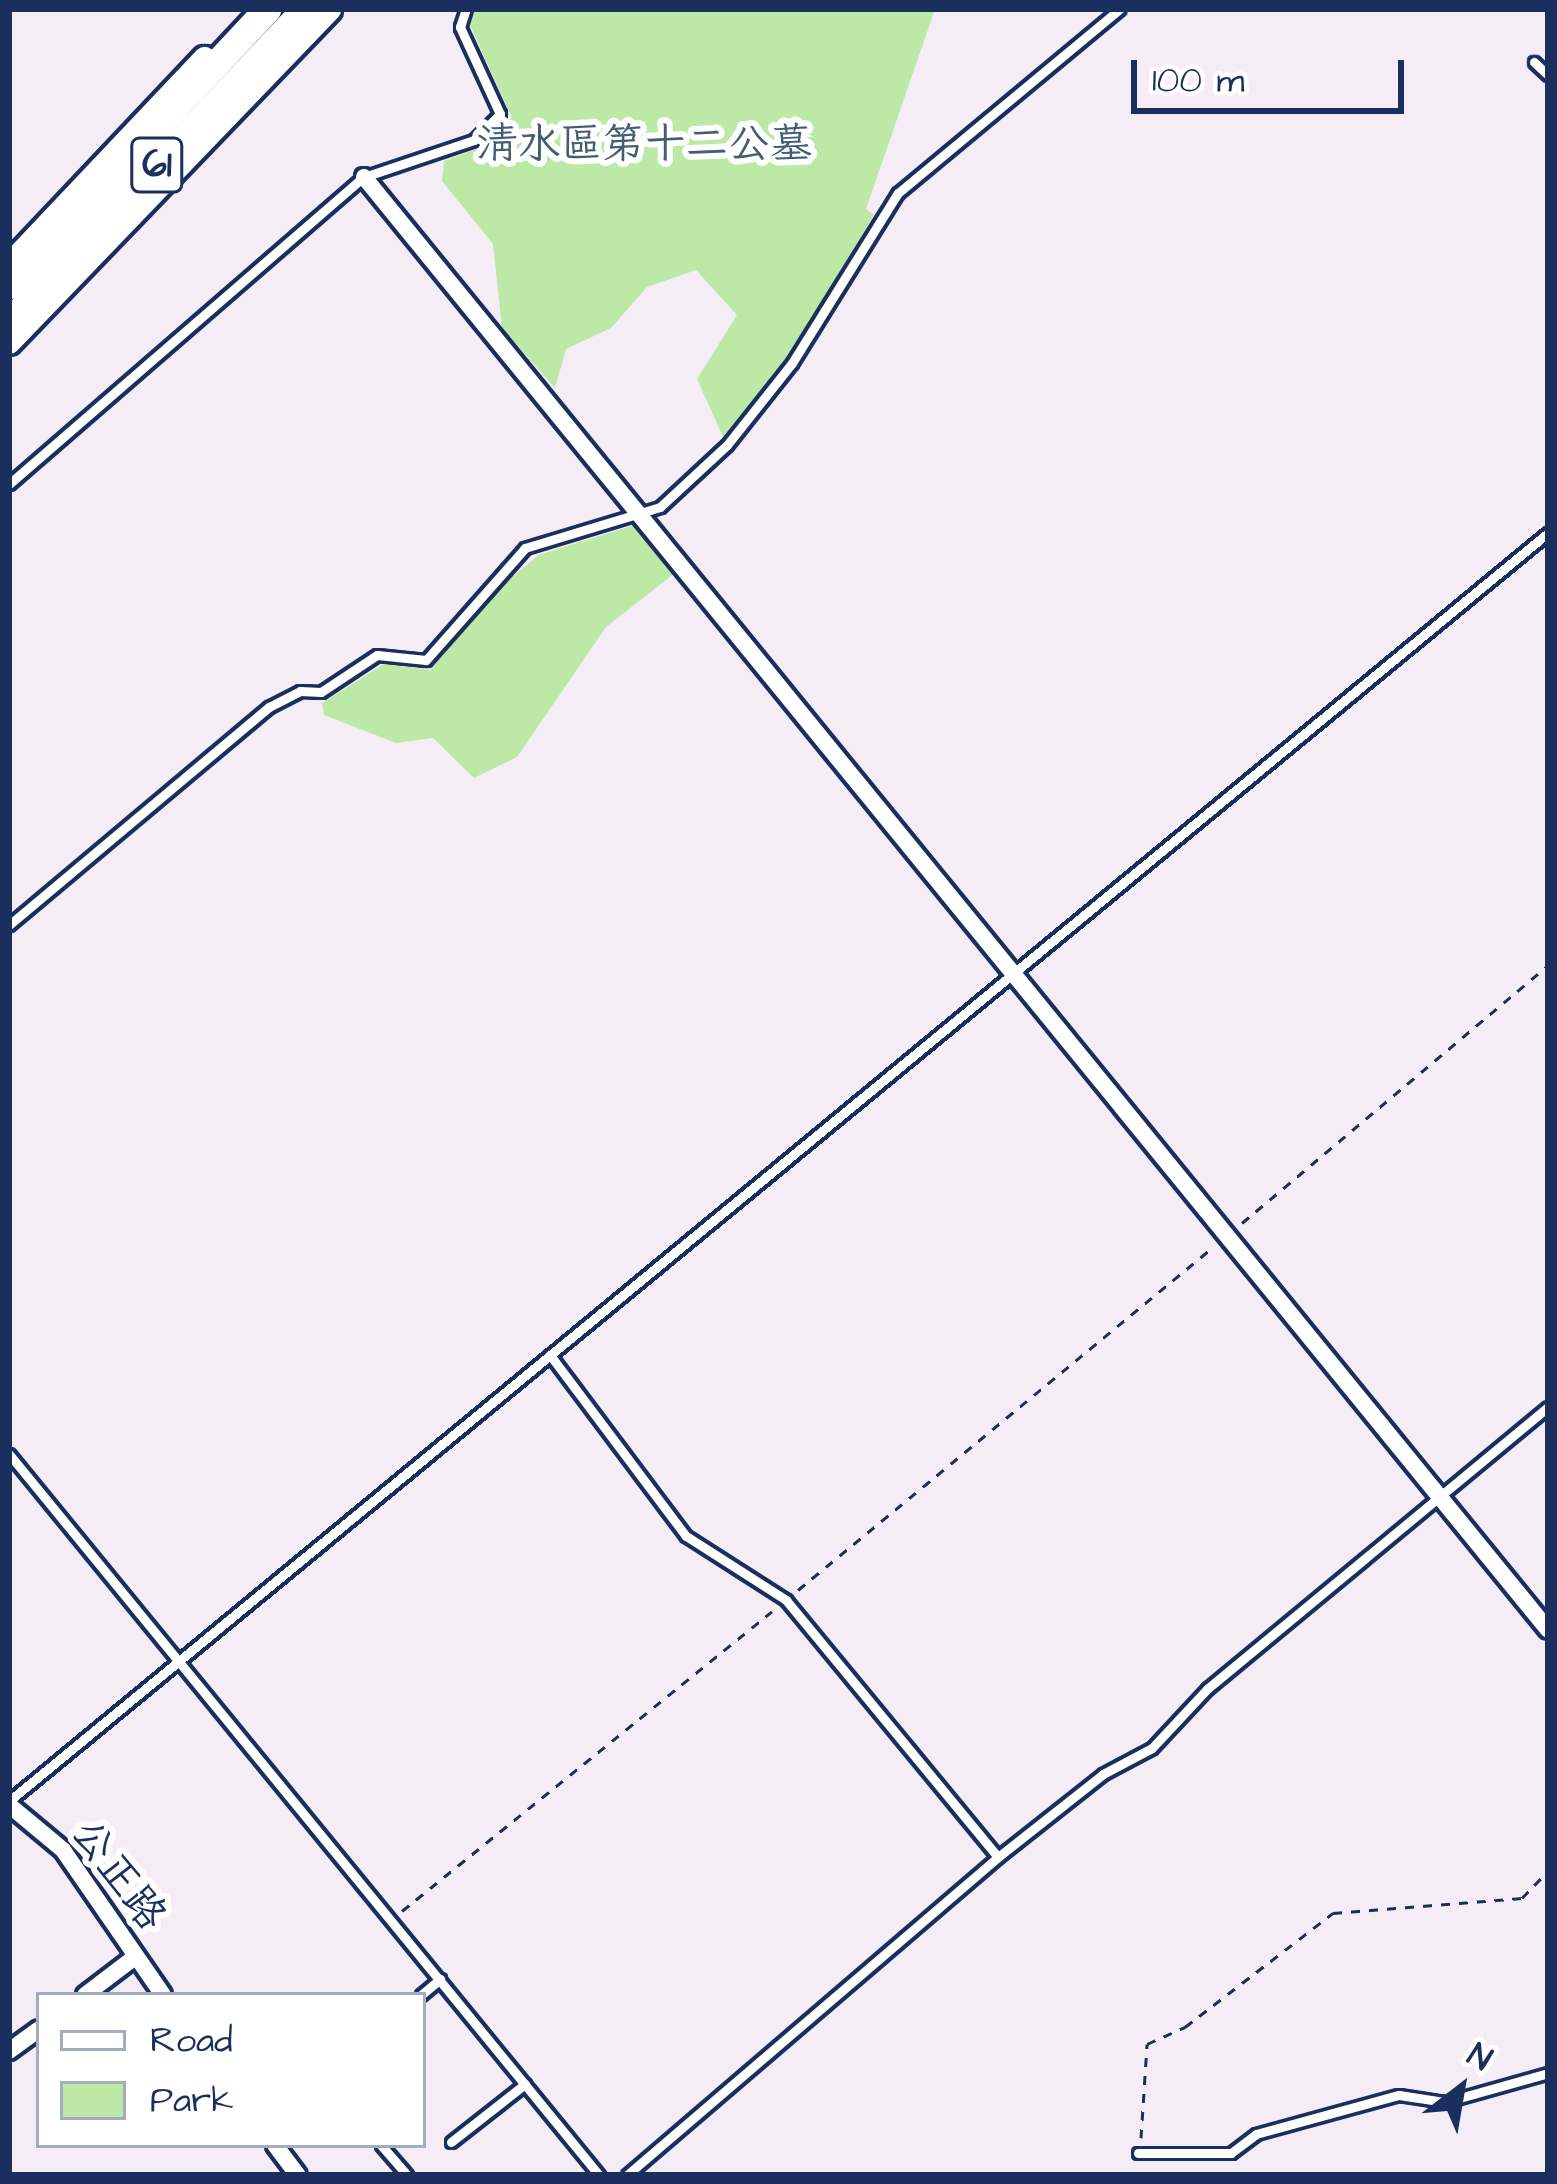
<!DOCTYPE html>
<html>
<head>
<meta charset="utf-8">
<style>
	body { margin:0 }
	#map { position:relative; width:1557px; height:2184px; overflow:hidden; background:#f4edf5; font-family:"Architects Daughter","LXGW WenKai TC",sans-serif }
	div>[style] { position:absolute }
	.green>* { inset:0; background:#bce9a6 }
	.path>* { height:3px; margin-top:-1.5px; transform-origin:0; background:repeating-linear-gradient(90deg,#1b2f5e 0 9px,transparent 0 18px) }
	.roads { filter:drop-shadow(3px 0 #1b2f5e) drop-shadow(-3px 0 #1b2f5e) drop-shadow(0 3px #1b2f5e) drop-shadow(0 -3px #1b2f5e) }
	.service>* { height:9px; margin:-4.5px; padding:0 4.5px; transform-origin:4.5px; border-radius:4.5px; background:#fff }
	.minor>* { height:16px; margin:-8px; padding:0 8px; transform-origin:8px; border-radius:8px; background:#fff }
	.tertiary>* { height:21px; margin:-10.5px; padding:0 10.5px; transform-origin:10.5px; border-radius:10.5px; background:#fff }
	.trunk>* { height:27px; margin:-13.5px; padding:0 13.5px; transform-origin:13.5px; border-radius:13.5px; background:#fff }
	span { translate:-50% -50%; white-space:nowrap; text-align:center; line-height:1.15; -webkit-text-stroke:12px #fff; paint-order:stroke }
	.shield-label span { padding:3px 9px; background:#fff; border:3px solid; border-radius:9px; -webkit-text-stroke-width:0 }
	.shield-label { font-size:39px; color:#1b2f5e; font-weight:700 }
	.park-label { font-size:42px; color:#435e70 }
	.street-label { font-size:42px; color:#1b2f5e }
	.frame { position:absolute; inset:0; border:12px solid #1b2f5e; pointer-events:none }
	.legend { position:absolute; left:36px; top:1992px; width:390px; height:156px; box-sizing:border-box; background:#fff; border:3px solid #a4acbf; margin:0; padding:15px 21px; list-style:none; font-size:36px; color:#1b2f5e }
	.legend li { display:flex; align-items:center; gap:24px; height:60px }
	.legend b { width:60px; border:3px solid #a4acbf }
	.north { position:absolute; left:1401px; top:2028px; width:120px; height:120px; -webkit-text-stroke:9px #fff; paint-order:stroke; rotate:31deg; font-size:33px; font-weight:700; line-height:48px; text-align:center; color:#1b2f5e }
	.north::after { content:''; display:block; margin:auto; width:42px; height:54px; background:#1b2f5e; clip-path:polygon(50% 0,100% 100%,50% 72%,0 100%) }
	.scale { position:absolute; left:1131px; top:60px; width:273px; height:54px; box-sizing:border-box; border:6px solid #1b2f5e; border-top:0; padding-left:15px; font-size:36px; line-height:42px; white-space:nowrap; color:#1b2f5e; -webkit-text-stroke:9px #fff; paint-order:stroke }
</style>
</head>
<body>
<div id="map">
	<div class="green">
		<i style="clip-path:polygon(475px 9px,935px 9px,866px 209px,874px 215px,788px 359px,724px 439px,697px 379px,737px 315px,696px 270px,647px 287px,611px 328px,566px 349px,555px 388px,502px 328px,493px 244px,442px 181px,444px 161px,480px 148px,512px 118px,470px 25px)"></i>
		<i style="clip-path:polygon(638px 524px,675px 573px,606px 627px,517px 757px,474px 778px,433px 738px,396px 743px,324px 715px,322px 703px,384px 664px,431px 670px,460px 623px,538px 555px)"></i>
	</div>
	<div class="path">
		<i style="left:1242px;top:1223px;width:400px;rotate:-40.1deg"></i>
		<i style="left:798px;top:1590px;width:537px;rotate:-39.56deg"></i>
		<i style="left:402px;top:1911px;width:476px;rotate:-39deg"></i>
		<i style="left:1141px;top:2138px;width:94px;rotate:-86.3deg"></i>
		<i style="left:1147px;top:2044px;width:42px;rotate:-24.1deg"></i>
		<i style="left:1185px;top:2027px;width:187px;rotate:-37.6deg"></i>
		<i style="left:1333px;top:1913px;width:190px;rotate:-4.5deg"></i>
		<i style="left:1522px;top:1898px;width:37px;rotate:-46deg"></i>
	</div>
	<div class="roads">
		<div class="service">
			<i style="left:1534px;top:62px;width:19px;rotate:43deg"></i>
			<i style="left:9px;top:484px;width:469px;rotate:-40.9deg"></i>
			<i style="left:364px;top:177px;width:116px;rotate:-18.6deg"></i>
			<i style="left:474px;top:140px;width:37px;rotate:-45deg"></i>
			<i style="left:500px;top:114px;width:96px;rotate:-114.7deg"></i>
			<i style="left:460px;top:27px;width:19px;rotate:-72deg"></i>
			<i style="left:9px;top:925px;width:339px;rotate:-40deg"></i>
			<i style="left:269px;top:707px;width:35px;rotate:-27deg"></i>
			<i style="left:300px;top:691px;width:21px;rotate:3deg"></i>
			<i style="left:321px;top:692px;width:67px;rotate:-33.5deg"></i>
			<i style="left:377px;top:655px;width:49px;rotate:5.8deg"></i>
			<i style="left:426px;top:660px;width:149px;rotate:-48.5deg"></i>
			<i style="left:525px;top:548px;width:141px;rotate:-16.9deg"></i>
			<i style="left:660px;top:507px;width:91px;rotate:-42.8deg"></i>
			<i style="left:727px;top:445px;width:105px;rotate:-51.6deg"></i>
			<i style="left:792px;top:363px;width:200px;rotate:-58.1deg"></i>
			<i style="left:898px;top:193px;width:288px;rotate:-39.7deg"></i>
			<i style="left:550px;top:1355px;width:226px;rotate:53.1deg"></i>
			<i style="left:686px;top:1536px;width:119px;rotate:32.6deg"></i>
			<i style="left:786px;top:1600px;width:333px;rotate:50.5deg"></i>
			<i style="left:9px;top:1454px;width:932px;rotate:50.71deg"></i>
			<i style="left:9px;top:1801px;width:1994px;rotate:-39.49deg"></i>
			<i style="left:421px;top:1995px;width:25px;rotate:-40deg"></i>
			<i style="left:451px;top:2142px;width:94px;rotate:-38.1deg"></i>
			<i style="left:381px;top:2145px;width:40px;rotate:49deg"></i>
			<i style="left:1138px;top:2153px;width:93px"></i>
			<i style="left:1231px;top:2153px;width:31px;rotate:-37deg"></i>
			<i style="left:1256px;top:2134px;width:148px;rotate:-15.3deg"></i>
			<i style="left:1399px;top:2095px;width:47px;rotate:8.7deg"></i>
			<i style="left:1445px;top:2102px;width:107px;rotate:-15.7deg"></i>
			<i style="left:627px;top:2175px;width:489px;rotate:-40.6deg"></i>
			<i style="left:998px;top:1857px;width:134px;rotate:-38.3deg"></i>
			<i style="left:1103px;top:1774px;width:55px;rotate:-28deg"></i>
			<i style="left:1152px;top:1748px;width:81px;rotate:-47deg"></i>
			<i style="left:1207px;top:1689px;width:442px;rotate:-39.6deg"></i>
		</div>
		<div class="minor">
			<i style="left:364px;top:177px;width:1874px;rotate:50.82deg"></i>
			<i style="left:9px;top:1805px;width:70px;rotate:39.8deg"></i>
			<i style="left:63px;top:1850px;width:176px;rotate:55.4deg"></i>
			<i style="left:85px;top:1995px;width:63px;rotate:-37.2deg"></i>
			<i style="left:9px;top:2051px;width:37px;rotate:-36deg"></i>
			<i style="left:275px;top:2145px;width:38px;rotate:53deg"></i>
		</div>
		<div class="tertiary">
			<i style="left:9px;top:263px;width:284px;rotate:-46.6deg"></i>
			<i style="left:9px;top:343px;width:463px;rotate:-46.1deg"></i>
		</div>
		<div class="trunk">
			<i style="left:9px;top:285px;width:378px;rotate:-46.9deg"></i>
			<i style="left:9px;top:322px;width:431px;rotate:-46.6deg"></i>
		</div>
	</div>
	<div class="shield-label">
		<span style="left:157px;top:165px">61</span>
	</div>
	<div class="park-label">
		<span style="left:644px;top:145px">清水區第十二公墓</span>
	</div>
	<div class="street-label">
		<span style="left:118px;top:1875px;rotate:53deg">公正路</span>
	</div>
	<div class="frame"></div>
	<ul class="legend">
	<li><b style="height:15px;background:#fff"></b>Road</li>
	<li><b style="height:33px;background:#bce9a6"></b>Park</li>
	</ul>
	<div class="north">N</div>
	<div class="scale">100 m</div>
</div>
</body>
</html>
